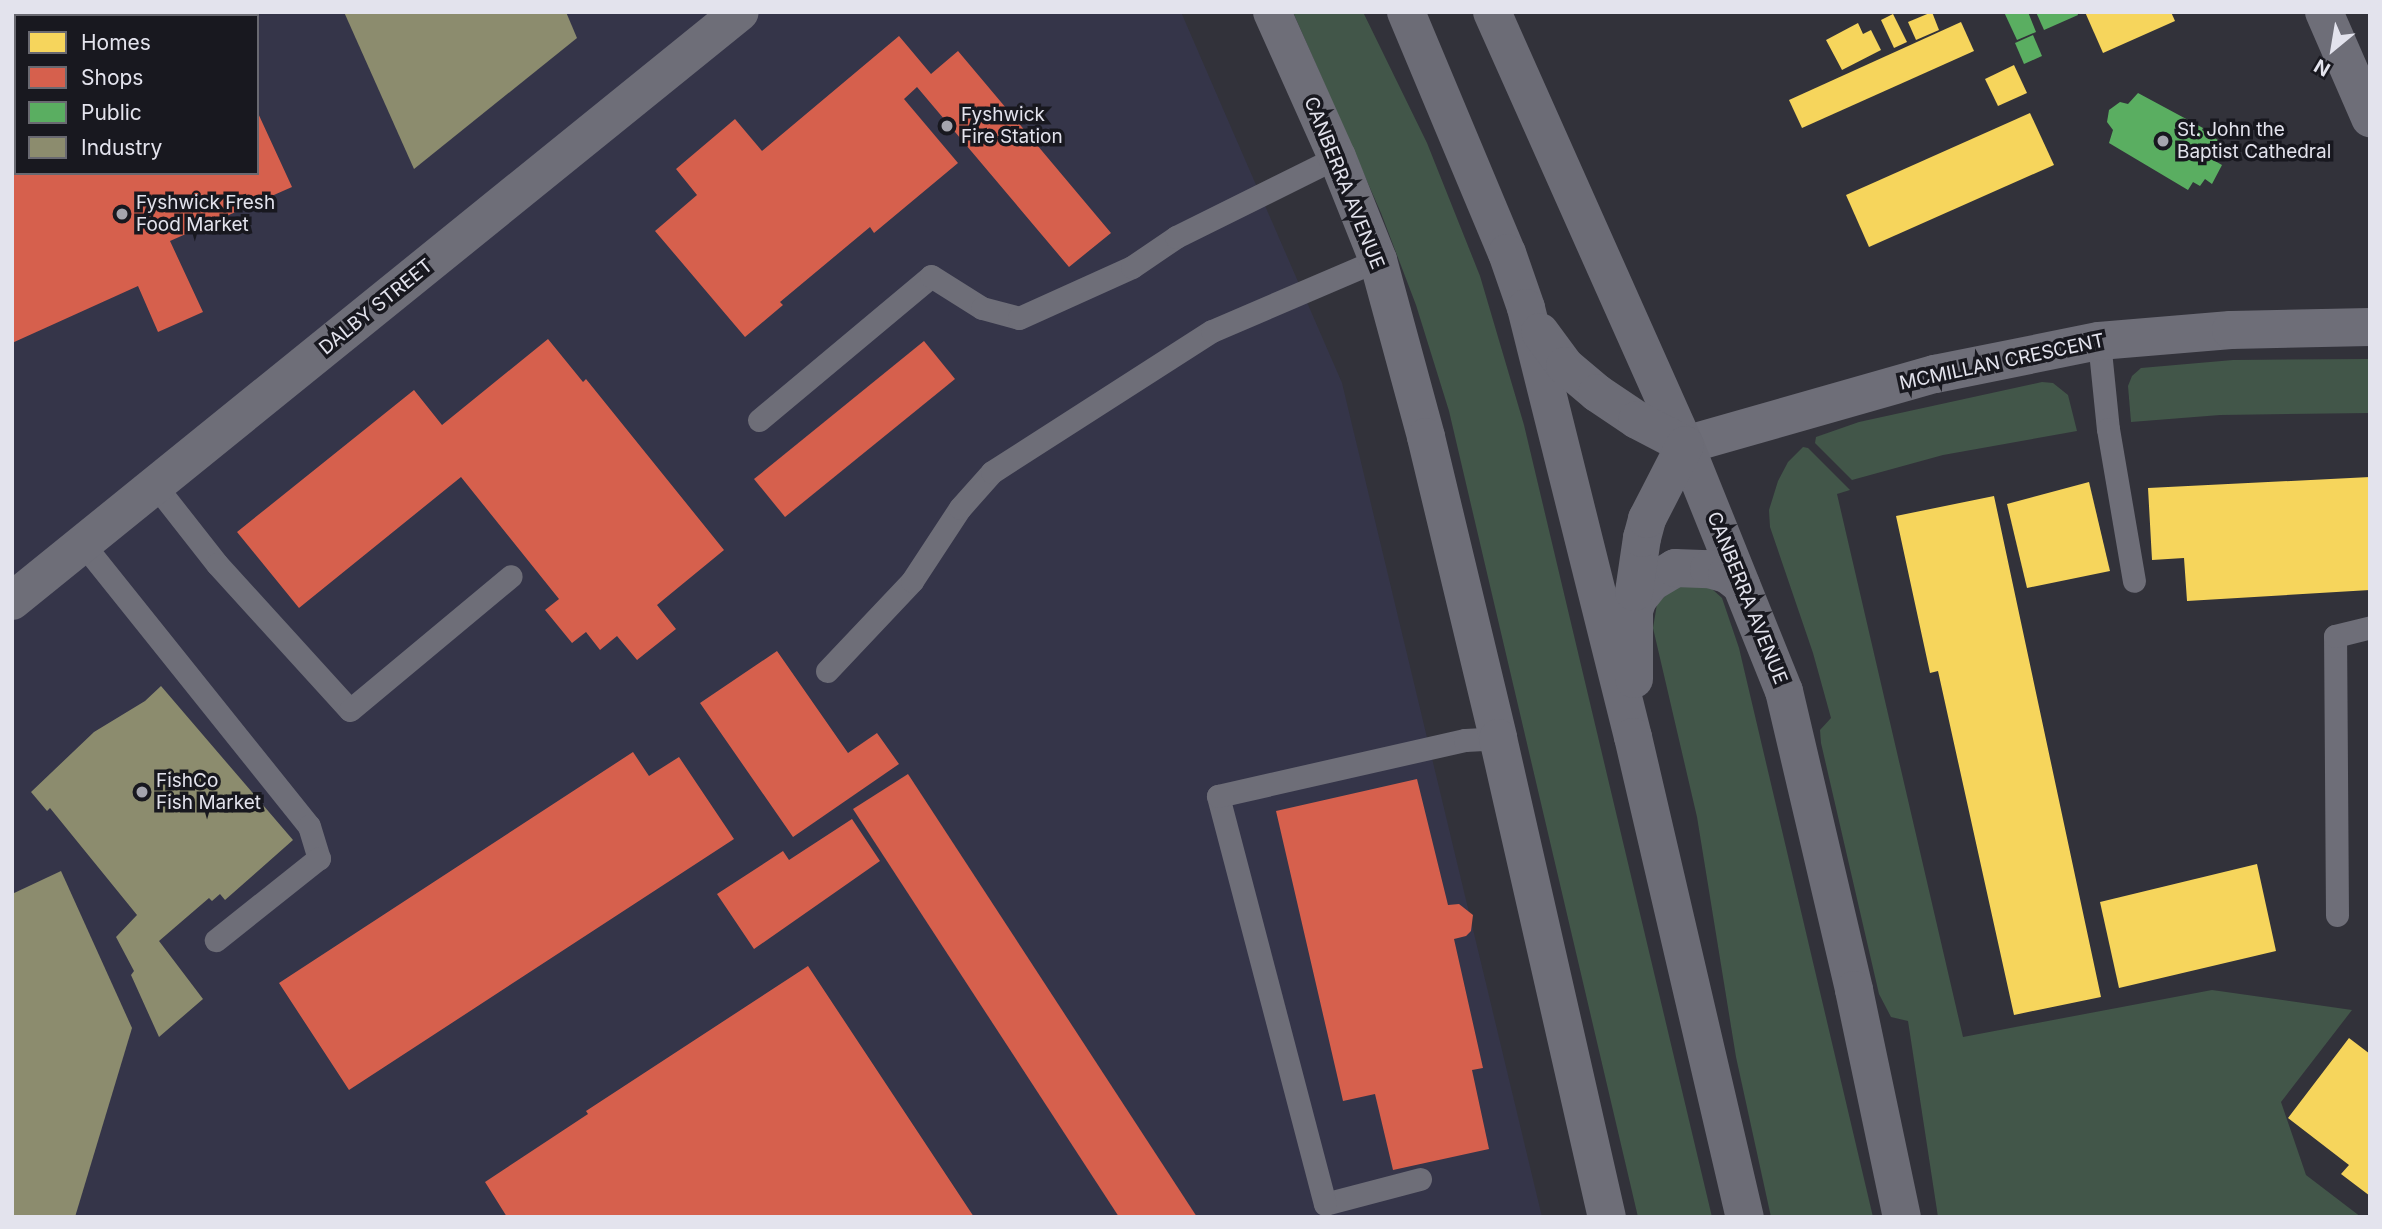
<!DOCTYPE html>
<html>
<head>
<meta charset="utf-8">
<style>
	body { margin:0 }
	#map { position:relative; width:2382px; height:1229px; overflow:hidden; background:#32323a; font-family:Inter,sans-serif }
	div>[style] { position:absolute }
	.built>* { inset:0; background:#353549 }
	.green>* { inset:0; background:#425649 }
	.homes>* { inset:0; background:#f6d55c }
	.shops>* { inset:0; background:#d6604d }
	.public>* { inset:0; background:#5aae61 }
	.industry>* { inset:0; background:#8c8c6e }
	.service>* { height:23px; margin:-11.5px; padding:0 11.5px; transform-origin:11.5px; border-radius:11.5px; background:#6e6e78 }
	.minor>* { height:38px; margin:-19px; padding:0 19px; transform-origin:19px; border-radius:19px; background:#6e6e78 }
	.tertiary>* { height:38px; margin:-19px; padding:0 19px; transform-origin:19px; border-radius:19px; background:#6e6e78 }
	.trunk>* { height:38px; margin:-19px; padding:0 19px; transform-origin:19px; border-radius:19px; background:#6c6c76 }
	.dots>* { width:19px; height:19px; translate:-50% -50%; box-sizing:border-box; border:4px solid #18181f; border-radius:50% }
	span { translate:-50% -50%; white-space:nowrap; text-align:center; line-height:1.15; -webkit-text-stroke:7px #18181f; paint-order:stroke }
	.poi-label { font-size:19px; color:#e3e3ed }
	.left { translate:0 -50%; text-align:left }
	.street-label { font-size:19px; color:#e3e3ed }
	.frame { position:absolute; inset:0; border:14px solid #e3e3ed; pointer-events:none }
	.legend { position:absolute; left:14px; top:14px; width:245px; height:161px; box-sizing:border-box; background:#18181f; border:2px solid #696971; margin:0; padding:9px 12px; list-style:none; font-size:21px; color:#e3e3ed }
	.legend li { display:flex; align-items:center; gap:14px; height:35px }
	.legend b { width:35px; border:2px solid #696971 }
	.north { position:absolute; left:2298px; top:14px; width:70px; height:70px; -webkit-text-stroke:5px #18181f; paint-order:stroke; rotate:210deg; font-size:19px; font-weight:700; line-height:28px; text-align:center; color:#e3e3ed }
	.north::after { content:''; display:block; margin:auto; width:24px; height:32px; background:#e3e3ed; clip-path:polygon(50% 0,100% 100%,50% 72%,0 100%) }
</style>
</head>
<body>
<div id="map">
	<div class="built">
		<i style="clip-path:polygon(evenodd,12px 12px,1181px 12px,1342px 383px,1542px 1217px,12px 1217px,12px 12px,16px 16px,257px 16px,257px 173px,16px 173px,16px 16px)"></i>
	</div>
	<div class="green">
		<i style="clip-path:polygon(1293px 12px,1363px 12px,1427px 143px,1480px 276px,1524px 425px,1712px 1217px,1638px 1217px,1449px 411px,1416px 305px,1381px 213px)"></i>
		<i style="clip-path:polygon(2370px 359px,2370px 413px,2220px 415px,2131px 422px,2128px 386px,2132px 376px,2141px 368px,2233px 360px)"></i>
		<i style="clip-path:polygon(2042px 382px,2053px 383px,2068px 395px,2077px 431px,1943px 455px,1852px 480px,1815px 443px,1816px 437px,1859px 422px)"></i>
		<i style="clip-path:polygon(1803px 447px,1808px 448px,1850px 490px,1837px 494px,1963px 1037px,2212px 990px,2352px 1010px,2281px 1102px,2306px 1175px,2361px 1217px,1938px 1217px,1908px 1021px,1891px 1017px,1879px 994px,1821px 743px,1820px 730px,1831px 718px,1813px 653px,1770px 527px,1769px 510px,1778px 481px,1788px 462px)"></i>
		<i style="clip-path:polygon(1688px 584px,1712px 589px,1722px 598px,1739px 648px,1873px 1217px,1771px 1217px,1736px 1057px,1697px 817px,1653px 628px,1657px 604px,1671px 590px)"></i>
	</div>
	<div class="homes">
		<i style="clip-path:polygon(1932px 12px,1939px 30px,1916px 40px,1908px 22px)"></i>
		<i style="clip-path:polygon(2085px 12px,2171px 12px,2175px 21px,2103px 53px)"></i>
		<i style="clip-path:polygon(1893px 14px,1907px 42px,1894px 48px,1881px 20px)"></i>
		<i style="clip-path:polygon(1961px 22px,1974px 51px,1802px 128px,1789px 100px)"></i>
		<i style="clip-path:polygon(1858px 23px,1863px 34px,1871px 30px,1881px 50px,1842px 70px,1826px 40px)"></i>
		<i style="clip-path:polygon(2014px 65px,2027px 93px,1998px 106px,1985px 79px)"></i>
		<i style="clip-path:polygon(2030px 113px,2054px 165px,1869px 247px,1846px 195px)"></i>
		<i style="clip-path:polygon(2370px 477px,2370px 590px,2187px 601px,2184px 558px,2152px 560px,2148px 488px)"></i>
		<i style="clip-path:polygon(2089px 482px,2110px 571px,2027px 588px,2007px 504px)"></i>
		<i style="clip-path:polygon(1994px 496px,2101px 997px,2014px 1015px,1938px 671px,1930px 673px,1896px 516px)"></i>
		<i style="clip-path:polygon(2257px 864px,2276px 951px,2119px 988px,2100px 902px)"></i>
		<i style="clip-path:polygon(2349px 1038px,2370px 1054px,2370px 1196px,2341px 1174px,2349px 1165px,2288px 1118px)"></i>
	</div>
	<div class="shops">
		<i style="clip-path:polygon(20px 12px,212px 12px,214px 16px,21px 16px)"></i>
		<i style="clip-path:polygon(899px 36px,931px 74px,958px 51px,1111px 233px,1069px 267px,917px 87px,904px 99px,958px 163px,874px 233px,870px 227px,780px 302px,783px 305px,745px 337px,655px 231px,697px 195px,676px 169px,735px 119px,762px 151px)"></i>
		<i style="clip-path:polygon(16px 83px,16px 120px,12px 112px,12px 85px)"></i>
		<i style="clip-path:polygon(257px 111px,292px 187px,170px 241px,203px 312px,158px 332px,138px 286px,12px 343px,12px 143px,16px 141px,16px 173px,257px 173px)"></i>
		<i style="clip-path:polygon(548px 339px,583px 382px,586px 379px,724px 550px,657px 605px,676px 629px,637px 660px,617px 636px,600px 650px,586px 632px,572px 643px,545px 610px,559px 599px,461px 477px,299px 608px,237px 532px,414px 390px,442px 425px)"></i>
		<i style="clip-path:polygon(924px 341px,955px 379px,785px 517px,754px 479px)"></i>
		<i style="clip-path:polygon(777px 651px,848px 753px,877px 733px,899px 764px,793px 837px,700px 703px)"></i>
		<i style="clip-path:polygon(633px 752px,649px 776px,679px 757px,734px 839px,349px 1090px,279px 983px)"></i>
		<i style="clip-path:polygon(908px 774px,1197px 1217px,1119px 1217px,853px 809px)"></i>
		<i style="clip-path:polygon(1417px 779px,1448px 905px,1459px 904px,1473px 915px,1471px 931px,1466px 936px,1454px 939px,1483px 1068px,1472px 1070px,1489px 1149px,1393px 1170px,1375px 1094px,1343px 1101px,1276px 811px)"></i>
		<i style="clip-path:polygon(852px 819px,880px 861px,754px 949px,717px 894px,783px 851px,789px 860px)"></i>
		<i style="clip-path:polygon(808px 966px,974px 1217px,507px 1217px,485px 1182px,588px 1114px,586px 1111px)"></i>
	</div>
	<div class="public">
		<i style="clip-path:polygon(2004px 12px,2028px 12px,2036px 32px,2017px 40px)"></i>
		<i style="clip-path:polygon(2036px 12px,2077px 12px,2078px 15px,2044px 30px)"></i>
		<i style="clip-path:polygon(2033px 35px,2042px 56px,2024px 64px,2015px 43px)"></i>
		<i style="clip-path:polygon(2138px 93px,2203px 128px,2202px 130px,2218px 140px,2213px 147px,2221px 152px,2215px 161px,2222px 165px,2212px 184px,2205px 179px,2200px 186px,2193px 182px,2188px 190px,2109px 143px,2113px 130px,2107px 122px,2109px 110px,2120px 102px,2128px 104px)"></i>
	</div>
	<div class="industry">
		<i style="clip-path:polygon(344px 12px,566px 12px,577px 38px,414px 169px)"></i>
		<i style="clip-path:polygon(161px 686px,293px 840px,225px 900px,220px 894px,212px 901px,209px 898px,159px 941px,203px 999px,159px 1037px,131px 975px,134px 971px,116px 937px,137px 915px,50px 808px,47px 811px,31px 792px,94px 732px,145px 701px)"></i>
		<i style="clip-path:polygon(61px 871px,132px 1028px,75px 1217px,12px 1217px,12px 894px)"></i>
	</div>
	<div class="service">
		<i style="left:2099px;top:341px;width:88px;rotate:84.2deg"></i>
		<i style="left:2108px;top:429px;width:154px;rotate:80.3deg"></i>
		<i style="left:759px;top:420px;width:224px;rotate:-39.9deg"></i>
		<i style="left:931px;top:276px;width:60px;rotate:32.1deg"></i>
		<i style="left:982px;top:308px;width:38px;rotate:15deg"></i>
		<i style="left:1019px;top:318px;width:124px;rotate:-24.3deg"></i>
		<i style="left:1132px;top:267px;width:53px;rotate:-34.3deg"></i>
		<i style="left:1176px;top:237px;width:180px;rotate:-26.4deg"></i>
		<i style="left:155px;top:485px;width:100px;rotate:51.9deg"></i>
		<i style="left:217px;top:564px;width:197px;rotate:47.7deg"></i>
		<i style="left:350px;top:710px;width:209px;rotate:-39.8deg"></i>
		<i style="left:83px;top:544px;width:361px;rotate:51.3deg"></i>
		<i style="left:309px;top:826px;width:34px;rotate:73deg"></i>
		<i style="left:319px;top:858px;width:132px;rotate:141.5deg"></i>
		<i style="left:827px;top:671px;width:124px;rotate:-46.6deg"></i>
		<i style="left:912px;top:581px;width:87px;rotate:-56.7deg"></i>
		<i style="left:960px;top:508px;width:48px;rotate:-48.4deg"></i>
		<i style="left:992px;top:472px;width:261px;rotate:-32.7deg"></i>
		<i style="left:1212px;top:331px;width:181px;rotate:-23.2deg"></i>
		<i style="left:2337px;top:915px;width:279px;rotate:-90.4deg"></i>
		<i style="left:2335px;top:636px;width:36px;rotate:-14deg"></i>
		<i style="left:1420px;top:1179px;width:98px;rotate:165.3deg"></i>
		<i style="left:1325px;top:1204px;width:422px;rotate:-104.7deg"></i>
		<i style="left:1218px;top:796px;width:253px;rotate:-12.8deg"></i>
		<i style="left:1465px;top:740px;width:33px;rotate:-3deg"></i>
	</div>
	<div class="minor">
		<i style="left:1272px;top:12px;width:159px;rotate:65.9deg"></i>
		<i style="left:1337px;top:157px;width:111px;rotate:68.3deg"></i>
		<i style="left:1378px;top:260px;width:183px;rotate:74.8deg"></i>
		<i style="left:1426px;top:437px;width:309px;rotate:76.5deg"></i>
		<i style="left:1498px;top:738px;width:491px;rotate:77.2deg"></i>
		<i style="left:12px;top:601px;width:936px;rotate:-38.98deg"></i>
	</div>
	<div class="tertiary">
		<i style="left:2324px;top:12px;width:116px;rotate:66.5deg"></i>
		<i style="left:1685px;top:445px;width:260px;rotate:-15.9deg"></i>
		<i style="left:1935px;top:374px;width:167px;rotate:-11.4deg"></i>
		<i style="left:2099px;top:341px;width:132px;rotate:-4.8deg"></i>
		<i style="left:2231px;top:330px;width:139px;rotate:-1.2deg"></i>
	</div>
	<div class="trunk">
		<i style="left:1406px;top:12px;width:261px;rotate:67.3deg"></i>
		<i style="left:1507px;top:253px;width:58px;rotate:70.9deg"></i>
		<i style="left:1526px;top:308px;width:442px;rotate:76deg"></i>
		<i style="left:1633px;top:737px;width:493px;rotate:76.9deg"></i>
		<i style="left:1492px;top:12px;width:474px;rotate:66deg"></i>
		<i style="left:1685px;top:445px;width:265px;rotate:68.1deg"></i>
		<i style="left:1784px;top:691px;width:307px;rotate:76.8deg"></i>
		<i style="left:1854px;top:990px;width:232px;rotate:78.1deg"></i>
		<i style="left:1540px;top:332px;width:42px;rotate:53.7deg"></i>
		<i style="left:1565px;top:366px;width:42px;rotate:40.2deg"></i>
		<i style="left:1597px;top:393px;width:48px;rotate:34deg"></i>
		<i style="left:1637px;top:420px;width:54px;rotate:27.5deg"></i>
		<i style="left:1634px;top:611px;width:13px;rotate:-72deg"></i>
		<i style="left:1638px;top:599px;width:22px;rotate:-51deg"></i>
		<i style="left:1652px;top:582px;width:27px;rotate:-31deg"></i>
		<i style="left:1675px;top:568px;width:34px;rotate:2deg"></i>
		<i style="left:1709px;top:569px;width:19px;rotate:16deg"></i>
		<i style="left:1727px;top:574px;width:18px;rotate:38deg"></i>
		<i style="left:1634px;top:679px;width:87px;rotate:-90deg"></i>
		<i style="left:1634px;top:592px;width:55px;rotate:-81.6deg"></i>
		<i style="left:1642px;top:538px;width:20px;rotate:-75deg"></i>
		<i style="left:1647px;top:519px;width:83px;rotate:-62.8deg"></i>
	</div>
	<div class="dots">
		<i style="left:947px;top:126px;background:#a5a5ae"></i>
		<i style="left:2163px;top:141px;background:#a5a5ae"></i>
		<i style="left:122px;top:214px;background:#a5a5ae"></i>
		<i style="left:142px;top:792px;background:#a5a5ae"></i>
	</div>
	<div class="poi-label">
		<span class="left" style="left:961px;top:126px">Fyshwick<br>Fire Station</span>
		<span class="left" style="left:2177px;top:141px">St. John the<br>Baptist Cathedral</span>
		<span class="left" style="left:136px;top:214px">Fyshwick Fresh<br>Food Market</span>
		<span class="left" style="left:156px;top:792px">FishCo<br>Fish Market</span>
	</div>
	<div class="street-label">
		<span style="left:1344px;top:183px;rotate:68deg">CANBERRA AVENUE</span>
		<span style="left:376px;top:307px;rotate:-39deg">DALBY STREET</span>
		<span style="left:2002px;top:362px;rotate:-12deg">MCMILLAN CRESCENT</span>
		<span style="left:1747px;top:598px;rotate:68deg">CANBERRA AVENUE</span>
	</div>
	<div class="frame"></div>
	<ul class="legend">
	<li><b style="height:19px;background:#f6d55c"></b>Homes</li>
	<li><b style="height:19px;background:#d6604d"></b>Shops</li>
	<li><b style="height:19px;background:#5aae61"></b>Public</li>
	<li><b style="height:19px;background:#8c8c6e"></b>Industry</li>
	</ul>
	<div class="north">N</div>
</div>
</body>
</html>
